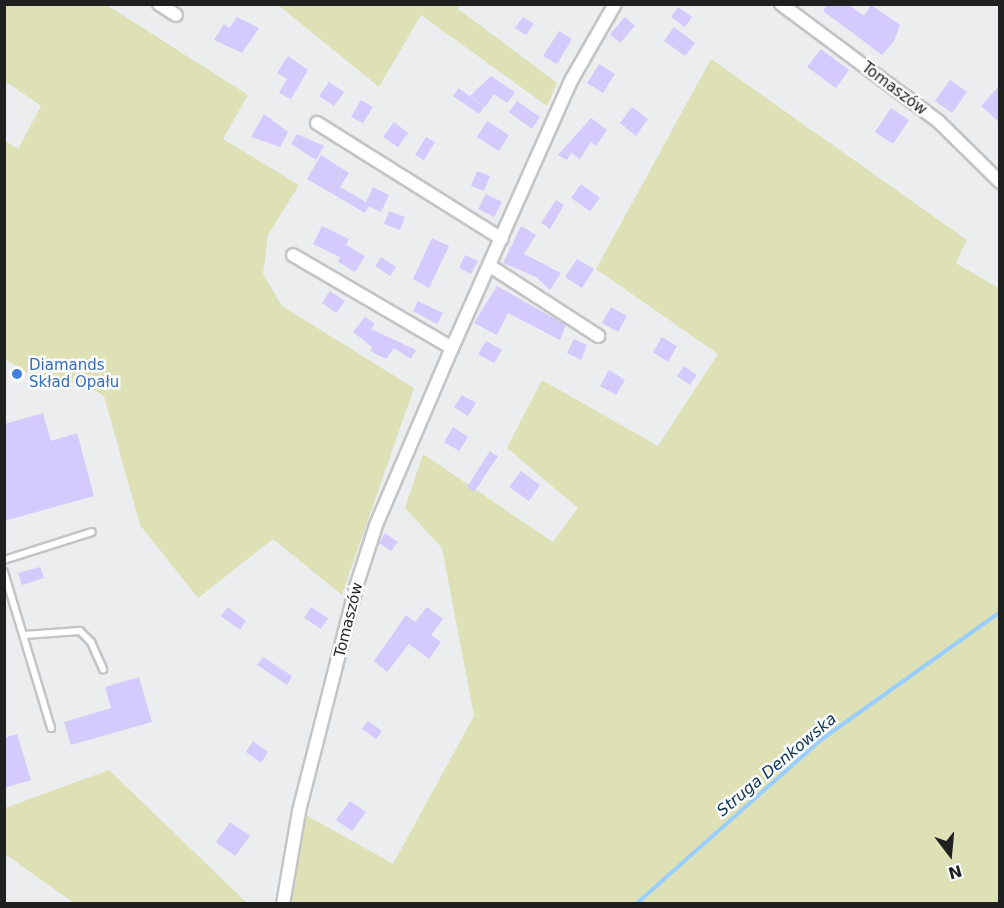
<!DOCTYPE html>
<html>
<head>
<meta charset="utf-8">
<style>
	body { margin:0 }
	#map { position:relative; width:1004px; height:908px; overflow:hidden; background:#ecedef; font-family:"DejaVu Sans",sans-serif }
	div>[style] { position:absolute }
	.green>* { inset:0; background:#dde1b5 }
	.stream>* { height:4px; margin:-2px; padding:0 2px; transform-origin:2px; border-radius:2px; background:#99cefe }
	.building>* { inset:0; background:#d4cafc }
	.roads { filter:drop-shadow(2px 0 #c3c4c5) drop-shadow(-2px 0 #c3c4c5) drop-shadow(0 2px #c3c4c5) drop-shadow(0 -2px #c3c4c5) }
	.service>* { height:6px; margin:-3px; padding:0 3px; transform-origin:3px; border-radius:3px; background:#fff }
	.minor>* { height:12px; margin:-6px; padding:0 6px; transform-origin:6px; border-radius:6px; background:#fff }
	.dots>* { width:16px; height:16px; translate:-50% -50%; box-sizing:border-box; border:3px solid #fafbfc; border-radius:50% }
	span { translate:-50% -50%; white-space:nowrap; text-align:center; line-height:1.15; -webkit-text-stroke:5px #fafbfc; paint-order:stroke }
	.street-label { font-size:15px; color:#1f2020 }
	.shop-label { font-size:15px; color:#366cbe }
	.left { translate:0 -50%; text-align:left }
	.water-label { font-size:16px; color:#0b3352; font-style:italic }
	.frame { position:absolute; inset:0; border:6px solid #1f2020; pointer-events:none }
	.north { position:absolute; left:920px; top:824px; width:60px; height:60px; -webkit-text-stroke:4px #fafbfc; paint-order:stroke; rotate:164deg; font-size:16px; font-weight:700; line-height:24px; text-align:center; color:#1f2020 }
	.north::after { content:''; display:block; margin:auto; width:21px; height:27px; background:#1f2020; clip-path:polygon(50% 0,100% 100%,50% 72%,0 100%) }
</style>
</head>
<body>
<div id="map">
	<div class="green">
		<i style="clip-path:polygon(5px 4px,107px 5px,248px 95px,223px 139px,299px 185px,268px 235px,263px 274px,282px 306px,414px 388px,342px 595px,273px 539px,198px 598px,140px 525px,104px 396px,78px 381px,53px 388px,5px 359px,5px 141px,18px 149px,41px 106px,5px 81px)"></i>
		<i style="clip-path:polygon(278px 5px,460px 5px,458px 9px,557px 83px,547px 106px,421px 15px,379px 87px)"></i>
		<i style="clip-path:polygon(711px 59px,967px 240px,956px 263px,1000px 289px,999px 903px,284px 904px,299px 811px,393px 864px,474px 716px,442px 548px,405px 508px,423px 454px,553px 542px,578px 508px,507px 448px,542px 380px,658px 446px,718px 354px,596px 269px)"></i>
		<i style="clip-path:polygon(109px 770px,247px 903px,74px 903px,5px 854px,5px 808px)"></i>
	</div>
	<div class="stream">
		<i style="left:636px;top:904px;width:249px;rotate:-41.6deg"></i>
		<i style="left:822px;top:739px;width:219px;rotate:-35.5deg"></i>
	</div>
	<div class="building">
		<i style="clip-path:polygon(827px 4px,848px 4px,864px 16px,871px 5px,900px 25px,894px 41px,882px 55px,823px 11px)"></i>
		<i style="clip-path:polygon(678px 7px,692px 17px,685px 27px,671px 17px)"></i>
		<i style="clip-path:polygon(237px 17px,259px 28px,242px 53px,214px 40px,224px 24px,229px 28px)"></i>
		<i style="clip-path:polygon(523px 17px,534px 24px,526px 35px,515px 28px)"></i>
		<i style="clip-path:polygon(625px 17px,635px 26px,620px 43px,610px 34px)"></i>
		<i style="clip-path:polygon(674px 27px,695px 43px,685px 56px,664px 41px)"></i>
		<i style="clip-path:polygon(559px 31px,572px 39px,557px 64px,543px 56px)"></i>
		<i style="clip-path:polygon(821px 49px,849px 70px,836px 88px,807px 67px)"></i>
		<i style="clip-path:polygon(288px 56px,308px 70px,291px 99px,279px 93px,287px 79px,277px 73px)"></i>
		<i style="clip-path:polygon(599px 64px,615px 74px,603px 93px,587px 83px)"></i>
		<i style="clip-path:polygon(491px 76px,515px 92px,507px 103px,494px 94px,485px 107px,470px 96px)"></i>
		<i style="clip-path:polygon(950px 80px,967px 92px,952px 113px,935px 101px)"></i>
		<i style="clip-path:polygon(329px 82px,344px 92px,334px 106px,319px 96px)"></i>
		<i style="clip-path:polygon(999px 86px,999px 122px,981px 106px)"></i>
		<i style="clip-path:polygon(459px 88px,484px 107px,479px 114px,453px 96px)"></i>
		<i style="clip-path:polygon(361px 100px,373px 107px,363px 123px,351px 117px)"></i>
		<i style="clip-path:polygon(517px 101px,540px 117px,532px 129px,509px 112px)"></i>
		<i style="clip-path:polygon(632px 107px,648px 119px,636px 136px,620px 123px)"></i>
		<i style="clip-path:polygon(891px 108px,909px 120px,893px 144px,875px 132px)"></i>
		<i style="clip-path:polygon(264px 114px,288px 132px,280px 147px,251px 137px)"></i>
		<i style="clip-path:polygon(591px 118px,607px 130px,596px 146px,591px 142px,580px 159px,571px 153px,567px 160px,558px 155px)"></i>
		<i style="clip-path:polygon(487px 121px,509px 135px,499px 151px,477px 137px)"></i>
		<i style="clip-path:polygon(394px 122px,408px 133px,398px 147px,383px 137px)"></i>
		<i style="clip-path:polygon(297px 134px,324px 146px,316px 160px,291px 144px)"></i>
		<i style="clip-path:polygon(426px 137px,435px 142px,424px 160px,415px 155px)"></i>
		<i style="clip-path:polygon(321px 155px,349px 173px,340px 187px,366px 202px,373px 187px,389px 195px,381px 212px,369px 206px,365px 213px,307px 179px)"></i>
		<i style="clip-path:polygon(477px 171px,490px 176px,484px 191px,471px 186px)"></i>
		<i style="clip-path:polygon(581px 184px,600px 198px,590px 211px,571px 198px)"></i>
		<i style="clip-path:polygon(486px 194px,502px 202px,494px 217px,478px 209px)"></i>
		<i style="clip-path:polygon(556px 200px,564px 205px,550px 229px,541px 223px)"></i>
		<i style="clip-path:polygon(389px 211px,405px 217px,400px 230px,384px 224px)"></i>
		<i style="clip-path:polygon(322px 226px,349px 239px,346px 245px,365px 256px,355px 272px,338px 262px,340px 257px,313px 244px)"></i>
		<i style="clip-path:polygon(521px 226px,536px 235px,524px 254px,561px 273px,550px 290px,536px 277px,503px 263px)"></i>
		<i style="clip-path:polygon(432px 238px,449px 246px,429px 288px,413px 279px)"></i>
		<i style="clip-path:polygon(465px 255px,478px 261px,471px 274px,459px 268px)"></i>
		<i style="clip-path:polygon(381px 257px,396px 267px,390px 276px,375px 266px)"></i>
		<i style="clip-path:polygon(577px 259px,594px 269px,582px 288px,565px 277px)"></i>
		<i style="clip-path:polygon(497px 286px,566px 325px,560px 340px,508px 313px,497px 335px,474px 323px)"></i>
		<i style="clip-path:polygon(330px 291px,345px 301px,336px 313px,322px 303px)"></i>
		<i style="clip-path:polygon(418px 301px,443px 313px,437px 324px,413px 311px)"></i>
		<i style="clip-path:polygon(611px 307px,627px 316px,618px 332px,602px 323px)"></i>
		<i style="clip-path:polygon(365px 317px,375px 324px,371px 329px,416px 350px,411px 359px,394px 348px,386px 359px,370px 351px,372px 347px,353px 332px)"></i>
		<i style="clip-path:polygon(662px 337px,677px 346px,668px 362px,653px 352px)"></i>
		<i style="clip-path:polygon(574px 339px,587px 345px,581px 360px,567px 353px)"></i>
		<i style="clip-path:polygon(486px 341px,502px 350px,494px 363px,478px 354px)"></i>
		<i style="clip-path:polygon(684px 366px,697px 375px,690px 385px,677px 376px)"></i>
		<i style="clip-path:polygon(609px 370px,625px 380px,616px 395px,600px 386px)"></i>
		<i style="clip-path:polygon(462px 395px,476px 403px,468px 416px,454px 407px)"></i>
		<i style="clip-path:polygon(43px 413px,51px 441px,77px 433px,94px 496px,4px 521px,4px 424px)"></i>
		<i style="clip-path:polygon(453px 427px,468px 437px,459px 451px,444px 442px)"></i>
		<i style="clip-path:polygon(490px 451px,498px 456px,474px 492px,467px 487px)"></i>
		<i style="clip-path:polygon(521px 471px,540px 485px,529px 501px,509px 487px)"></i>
		<i style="clip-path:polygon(385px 533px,398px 542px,391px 551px,379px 543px)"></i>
		<i style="clip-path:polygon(40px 567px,44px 578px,22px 585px,18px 573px)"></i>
		<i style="clip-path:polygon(228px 607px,246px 621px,240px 630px,221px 616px)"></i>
		<i style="clip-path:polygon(311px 607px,328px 618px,321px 629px,304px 618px)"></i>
		<i style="clip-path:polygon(427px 607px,443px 619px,431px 635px,441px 642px,429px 659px,409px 644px,387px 672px,374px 661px,406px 615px,415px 622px)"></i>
		<i style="clip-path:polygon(263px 657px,292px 676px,287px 685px,257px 665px)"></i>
		<i style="clip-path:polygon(139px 677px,152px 722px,71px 745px,64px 722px,111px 708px,105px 687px)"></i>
		<i style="clip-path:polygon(368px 721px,382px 731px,376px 739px,362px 729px)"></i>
		<i style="clip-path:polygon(17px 734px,31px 780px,4px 788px,4px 738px)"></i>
		<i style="clip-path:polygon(253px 741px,268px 752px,261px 763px,246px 752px)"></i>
		<i style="clip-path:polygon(350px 801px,366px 812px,352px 831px,336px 820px)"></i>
		<i style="clip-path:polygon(230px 822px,250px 836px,235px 856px,216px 842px)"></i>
	</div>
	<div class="roads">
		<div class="service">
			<i style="left:4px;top:560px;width:92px;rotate:-17.7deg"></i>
			<i style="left:4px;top:572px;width:163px;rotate:73.2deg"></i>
			<i style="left:24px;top:635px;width:56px;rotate:-4.1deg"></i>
			<i style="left:80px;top:631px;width:16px;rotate:45deg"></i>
			<i style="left:91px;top:642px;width:30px;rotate:66deg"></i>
		</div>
		<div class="minor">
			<i style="left:159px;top:4px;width:20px;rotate:33deg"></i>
			<i style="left:781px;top:4px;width:196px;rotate:36.7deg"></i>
			<i style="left:938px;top:121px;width:87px;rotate:44.5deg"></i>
			<i style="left:317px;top:123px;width:218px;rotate:32.1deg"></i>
			<i style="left:490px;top:266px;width:129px;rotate:32.9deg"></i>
			<i style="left:452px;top:348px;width:295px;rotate:-66deg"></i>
			<i style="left:572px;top:79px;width:86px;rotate:-60.2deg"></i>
			<i style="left:283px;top:904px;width:94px;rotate:-80.2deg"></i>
			<i style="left:299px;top:811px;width:231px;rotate:-75.7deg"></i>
			<i style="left:356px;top:587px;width:65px;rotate:-72.1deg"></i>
			<i style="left:376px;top:525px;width:193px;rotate:-66.8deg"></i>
			<i style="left:452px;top:348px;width:184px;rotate:-149.7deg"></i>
		</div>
	</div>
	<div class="dots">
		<i style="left:17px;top:374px;background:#3f7fe0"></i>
	</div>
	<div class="street-label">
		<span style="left:894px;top:89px;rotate:37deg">Tomaszów</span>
		<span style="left:349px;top:620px;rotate:-76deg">Tomaszów</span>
	</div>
	<div class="shop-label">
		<span class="left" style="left:29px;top:374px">Diamands<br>Skład Opału</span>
	</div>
	<div class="water-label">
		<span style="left:777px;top:765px;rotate:-40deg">Struga Denkowska</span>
	</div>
	<div class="frame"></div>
	<div class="north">N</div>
</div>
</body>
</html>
